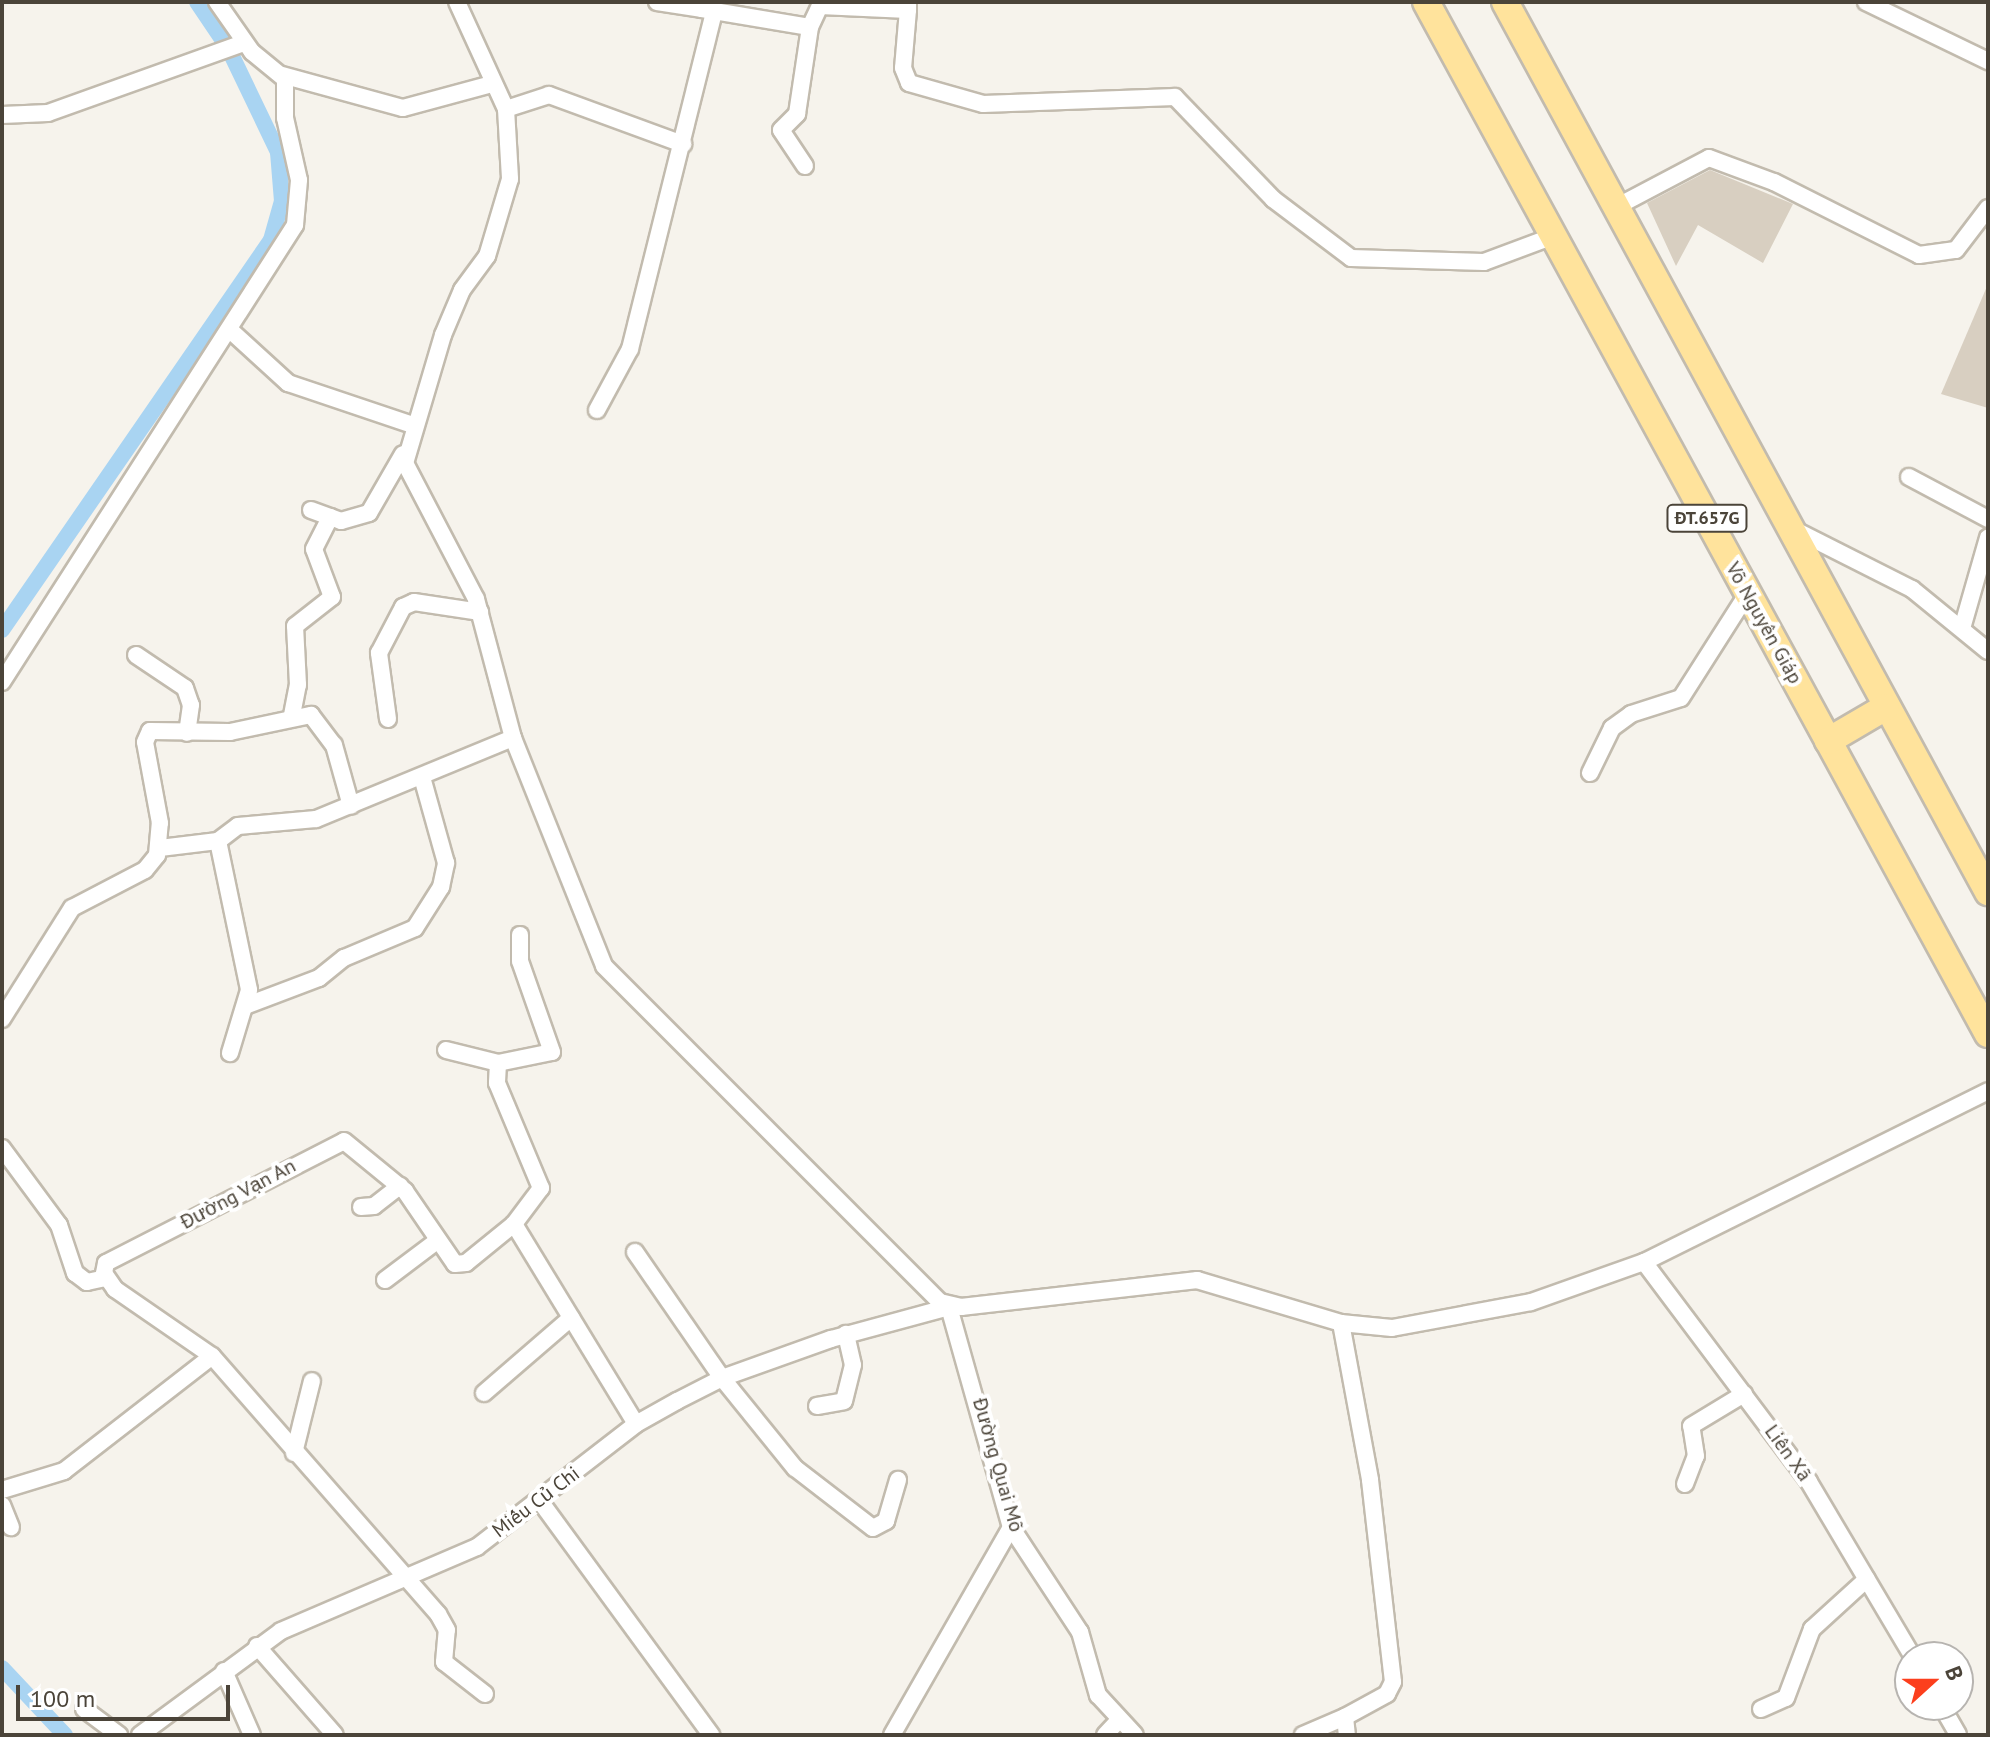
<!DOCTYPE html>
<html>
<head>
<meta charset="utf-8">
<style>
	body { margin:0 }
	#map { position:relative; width:1990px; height:1737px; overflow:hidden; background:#f6f3ec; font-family:"PT Sans",sans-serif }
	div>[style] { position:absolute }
	.canal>* { height:16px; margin:-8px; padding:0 8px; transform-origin:8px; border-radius:8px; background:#a9d4f2 }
	.building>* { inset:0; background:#d8cfc1 }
	.roads { filter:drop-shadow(2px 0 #c2bbae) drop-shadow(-2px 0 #c2bbae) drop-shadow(0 2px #c2bbae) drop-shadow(0 -2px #c2bbae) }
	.street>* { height:16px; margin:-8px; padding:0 8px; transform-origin:8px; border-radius:8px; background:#fff }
	.primary>* { height:26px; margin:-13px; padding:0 13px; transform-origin:13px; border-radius:13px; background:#ffe39c }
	span { translate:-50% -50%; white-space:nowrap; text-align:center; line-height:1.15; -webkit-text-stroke:8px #fff; paint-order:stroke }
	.shield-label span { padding:2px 6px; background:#fff; border:2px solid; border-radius:6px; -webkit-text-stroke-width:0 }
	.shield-label { font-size:18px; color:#4b4439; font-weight:700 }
	.street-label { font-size:20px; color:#4b4439 }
	.frame { position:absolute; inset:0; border:4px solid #4b4439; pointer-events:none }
	.north { position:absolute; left:1894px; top:1641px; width:80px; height:80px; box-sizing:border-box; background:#fff; border:2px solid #b7b4b0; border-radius:50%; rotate:69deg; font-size:22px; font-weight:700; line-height:32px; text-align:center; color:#4b4439 }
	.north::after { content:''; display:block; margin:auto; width:28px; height:36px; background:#fc3f1d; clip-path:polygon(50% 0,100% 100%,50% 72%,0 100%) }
	.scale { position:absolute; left:16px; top:1685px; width:214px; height:36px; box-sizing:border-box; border:4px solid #4b4439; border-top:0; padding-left:10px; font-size:24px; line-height:28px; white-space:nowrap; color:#4b4439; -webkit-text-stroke:6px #fff; paint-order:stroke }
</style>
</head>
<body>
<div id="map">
	<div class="canal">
		<i style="left:197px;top:2px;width:48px;rotate:56deg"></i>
		<i style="left:2px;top:630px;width:474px;rotate:-55.4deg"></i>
		<i style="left:271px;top:240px;width:41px;rotate:-74.2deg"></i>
		<i style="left:282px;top:201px;width:49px;rotate:-94.7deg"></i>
		<i style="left:278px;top:152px;width:109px;rotate:-115.6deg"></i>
		<i style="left:2px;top:1668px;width:92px;rotate:46.8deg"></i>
	</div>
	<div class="building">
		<i style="clip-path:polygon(1710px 170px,1793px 204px,1763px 263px,1698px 225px,1676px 266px,1647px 203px)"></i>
		<i style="clip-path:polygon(1988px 284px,1988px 408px,1941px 394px)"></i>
	</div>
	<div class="roads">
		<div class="street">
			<i style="left:457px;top:2px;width:118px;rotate:65.4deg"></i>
			<i style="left:506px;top:109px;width:70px;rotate:86.7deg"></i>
			<i style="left:510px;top:179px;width:80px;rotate:106.6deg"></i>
			<i style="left:487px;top:256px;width:42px;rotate:126.3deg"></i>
			<i style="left:462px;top:290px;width:49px;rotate:112.9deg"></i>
			<i style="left:443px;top:335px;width:134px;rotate:106.5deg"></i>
			<i style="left:405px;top:463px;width:153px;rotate:62.4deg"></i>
			<i style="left:476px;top:599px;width:144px;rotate:75.1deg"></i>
			<i style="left:513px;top:738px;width:245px;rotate:68.2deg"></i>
			<i style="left:604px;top:966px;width:475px;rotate:45deg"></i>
			<i style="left:940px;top:1302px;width:22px;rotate:13deg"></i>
			<i style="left:961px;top:1307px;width:238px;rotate:-6.5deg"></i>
			<i style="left:1197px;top:1280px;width:150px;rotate:16.6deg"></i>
			<i style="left:1341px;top:1323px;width:51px;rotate:5.6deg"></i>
			<i style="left:1392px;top:1328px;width:141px;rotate:-10.6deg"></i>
			<i style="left:1531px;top:1302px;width:120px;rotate:-19.5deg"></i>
			<i style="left:1644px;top:1262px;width:384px;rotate:-26.4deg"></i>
			<i style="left:657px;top:2px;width:46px;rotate:8.8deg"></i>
			<i style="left:702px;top:9px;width:7px;rotate:-74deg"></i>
			<i style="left:1866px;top:2px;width:136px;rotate:25.8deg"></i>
			<i style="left:702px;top:9px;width:109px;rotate:9.5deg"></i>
			<i style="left:810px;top:27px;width:23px;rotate:-65deg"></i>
			<i style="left:820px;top:6px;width:88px;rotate:2.6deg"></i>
			<i style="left:908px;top:10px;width:8px;rotate:-90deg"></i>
			<i style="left:908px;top:10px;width:58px;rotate:94.9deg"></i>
			<i style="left:903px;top:68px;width:16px;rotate:68deg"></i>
			<i style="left:909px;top:83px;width:77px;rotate:15.8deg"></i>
			<i style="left:983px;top:104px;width:192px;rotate:-2.1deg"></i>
			<i style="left:1175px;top:97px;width:141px;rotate:46.1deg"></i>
			<i style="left:1273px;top:199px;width:98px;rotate:37.1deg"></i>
			<i style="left:1351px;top:258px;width:133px;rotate:1.7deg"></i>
			<i style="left:1484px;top:262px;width:75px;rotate:-20.4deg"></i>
			<i style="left:282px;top:75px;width:125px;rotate:15.3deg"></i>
			<i style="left:403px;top:108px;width:92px;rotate:-15.1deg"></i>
			<i style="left:506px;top:109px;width:45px;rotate:-18deg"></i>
			<i style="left:549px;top:95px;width:143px;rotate:20.1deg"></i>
			<i style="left:2px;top:115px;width:46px;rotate:-2.5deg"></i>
			<i style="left:48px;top:113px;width:208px;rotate:-19.7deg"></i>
			<i style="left:805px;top:166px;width:43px;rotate:-123.7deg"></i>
			<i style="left:781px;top:130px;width:23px;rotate:-45deg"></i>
			<i style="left:797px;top:114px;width:88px;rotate:-81.5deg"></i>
			<i style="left:1616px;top:207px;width:105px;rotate:-27.8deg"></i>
			<i style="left:1709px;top:158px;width:69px;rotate:20.3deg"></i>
			<i style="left:1774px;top:182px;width:162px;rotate:26.7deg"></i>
			<i style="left:1919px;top:255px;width:37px;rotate:-8deg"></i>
			<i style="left:1956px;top:250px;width:53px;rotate:-52.7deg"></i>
			<i style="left:230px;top:330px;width:79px;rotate:42.4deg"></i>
			<i style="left:288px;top:383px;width:132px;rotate:18.6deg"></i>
			<i style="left:597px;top:410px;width:69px;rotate:-61.6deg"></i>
			<i style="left:630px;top:349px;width:348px;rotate:-76deg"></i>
			<i style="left:1909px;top:477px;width:89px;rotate:28deg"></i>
			<i style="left:311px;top:510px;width:32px;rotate:20deg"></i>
			<i style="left:341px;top:521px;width:29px;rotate:-16deg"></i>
			<i style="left:369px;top:513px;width:68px;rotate:-60deg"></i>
			<i style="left:1795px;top:530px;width:131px;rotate:26.8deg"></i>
			<i style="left:1912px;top:589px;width:98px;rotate:39.2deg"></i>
			<i style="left:1963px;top:625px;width:91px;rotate:-74deg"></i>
			<i style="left:136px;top:655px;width:59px;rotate:34deg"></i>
			<i style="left:185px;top:688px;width:18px;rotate:71deg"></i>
			<i style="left:191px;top:705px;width:28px;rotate:98deg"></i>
			<i style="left:2px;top:682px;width:543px;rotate:-57.33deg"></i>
			<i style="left:295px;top:225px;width:45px;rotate:-84.9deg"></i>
			<i style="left:299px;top:180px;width:64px;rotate:-102.7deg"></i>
			<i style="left:285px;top:118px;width:39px;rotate:-90deg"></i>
			<i style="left:285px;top:79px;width:43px;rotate:-140.7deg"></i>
			<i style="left:252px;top:52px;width:61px;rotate:-125deg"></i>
			<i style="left:292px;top:715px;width:31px;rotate:-79deg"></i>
			<i style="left:298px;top:685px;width:59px;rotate:-92.9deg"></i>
			<i style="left:295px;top:626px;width:47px;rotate:-38.1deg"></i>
			<i style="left:332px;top:597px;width:51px;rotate:-110.6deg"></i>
			<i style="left:314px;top:549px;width:36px;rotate:-63deg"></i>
			<i style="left:388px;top:719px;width:67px;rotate:-97.8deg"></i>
			<i style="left:379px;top:653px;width:52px;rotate:-62.4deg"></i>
			<i style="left:403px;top:607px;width:12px;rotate:-24deg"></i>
			<i style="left:414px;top:602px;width:67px;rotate:8.6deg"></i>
			<i style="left:1590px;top:773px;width:50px;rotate:-63.9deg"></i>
			<i style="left:1612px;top:728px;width:24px;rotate:-36deg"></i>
			<i style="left:1631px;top:714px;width:52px;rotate:-17.7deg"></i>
			<i style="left:1681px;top:698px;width:125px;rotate:-57.5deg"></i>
			<i style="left:218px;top:841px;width:152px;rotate:78.2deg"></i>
			<i style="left:249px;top:990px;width:66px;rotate:106.8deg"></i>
			<i style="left:160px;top:848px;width:58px;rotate:-6.9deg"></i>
			<i style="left:218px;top:841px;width:25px;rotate:-37deg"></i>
			<i style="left:238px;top:826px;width:78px;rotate:-5.1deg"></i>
			<i style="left:316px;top:819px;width:213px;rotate:-22.4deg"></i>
			<i style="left:245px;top:1006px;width:79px;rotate:-20.7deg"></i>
			<i style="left:319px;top:978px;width:32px;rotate:-39deg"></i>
			<i style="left:344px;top:958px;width:77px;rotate:-22.9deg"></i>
			<i style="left:415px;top:928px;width:49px;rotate:-57.6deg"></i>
			<i style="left:441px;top:887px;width:25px;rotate:-78deg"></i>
			<i style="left:446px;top:863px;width:89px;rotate:-105.6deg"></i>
			<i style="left:2px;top:1019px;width:131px;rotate:-57.8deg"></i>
			<i style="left:72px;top:908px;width:82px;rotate:-27.5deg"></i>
			<i style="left:145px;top:870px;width:19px;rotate:-51deg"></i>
			<i style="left:157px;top:855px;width:32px;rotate:-85deg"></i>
			<i style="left:160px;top:823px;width:82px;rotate:-100.5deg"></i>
			<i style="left:145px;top:742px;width:12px;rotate:-66deg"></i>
			<i style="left:150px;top:731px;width:80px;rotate:0.7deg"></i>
			<i style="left:230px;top:732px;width:83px;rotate:-11.9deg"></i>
			<i style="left:311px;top:715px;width:38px;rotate:53deg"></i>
			<i style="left:334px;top:745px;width:63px;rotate:74.4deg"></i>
			<i style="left:446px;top:1050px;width:54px;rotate:14deg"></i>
			<i style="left:498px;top:1063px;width:55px;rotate:-11.5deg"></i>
			<i style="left:552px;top:1052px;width:96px;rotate:-109.4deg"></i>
			<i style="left:520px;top:961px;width:26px;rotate:-90deg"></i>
			<i style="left:498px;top:1063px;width:20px;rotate:93deg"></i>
			<i style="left:497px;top:1083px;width:114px;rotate:67.3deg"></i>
			<i style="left:541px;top:1188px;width:45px;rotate:126.9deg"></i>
			<i style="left:2px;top:1148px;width:96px;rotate:53.5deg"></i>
			<i style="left:59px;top:1225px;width:51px;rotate:71.6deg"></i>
			<i style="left:75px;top:1273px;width:15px;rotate:37deg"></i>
			<i style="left:87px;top:1282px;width:19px;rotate:-12deg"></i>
			<i style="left:361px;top:1207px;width:13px;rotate:-4deg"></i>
			<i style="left:374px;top:1206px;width:33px;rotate:-38deg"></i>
			<i style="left:635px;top:1252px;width:153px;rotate:55.4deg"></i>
			<i style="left:722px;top:1378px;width:116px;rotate:51deg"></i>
			<i style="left:795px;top:1468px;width:98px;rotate:37.6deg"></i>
			<i style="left:873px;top:1528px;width:15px;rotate:-28deg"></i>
			<i style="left:886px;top:1521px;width:43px;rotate:-73.7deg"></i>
			<i style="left:1644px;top:1262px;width:275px;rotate:53.1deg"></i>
			<i style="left:1809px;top:1482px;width:204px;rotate:59.3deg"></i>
			<i style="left:385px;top:1280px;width:65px;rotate:-36.9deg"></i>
			<i style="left:1341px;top:1323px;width:160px;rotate:79.5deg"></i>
			<i style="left:1370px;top:1480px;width:203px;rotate:83.5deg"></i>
			<i style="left:1393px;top:1682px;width:13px;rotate:117deg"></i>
			<i style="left:1387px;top:1694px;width:48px;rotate:151.3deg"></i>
			<i style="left:1345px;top:1717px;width:18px;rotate:84deg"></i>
			<i style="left:484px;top:1393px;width:115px;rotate:-40.8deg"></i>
			<i style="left:817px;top:1406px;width:27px;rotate:-10deg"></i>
			<i style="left:844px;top:1401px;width:37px;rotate:-76deg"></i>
			<i style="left:853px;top:1365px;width:32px;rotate:-103deg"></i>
			<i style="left:294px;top:1453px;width:74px;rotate:-76deg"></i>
			<i style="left:1685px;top:1484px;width:30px;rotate:-69deg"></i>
			<i style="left:1696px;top:1456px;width:30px;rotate:-99deg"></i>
			<i style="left:1691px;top:1426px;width:62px;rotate:-31.1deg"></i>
			<i style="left:2px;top:1490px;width:65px;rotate:-17deg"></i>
			<i style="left:64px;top:1471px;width:187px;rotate:-37.8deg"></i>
			<i style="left:540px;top:1501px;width:290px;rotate:53.8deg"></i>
			<i style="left:2px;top:1505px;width:24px;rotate:68deg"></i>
			<i style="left:257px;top:1646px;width:118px;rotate:48.8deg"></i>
			<i style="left:224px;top:1671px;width:70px;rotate:66.4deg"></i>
			<i style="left:485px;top:1694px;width:52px;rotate:-142deg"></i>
			<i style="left:444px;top:1662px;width:32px;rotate:-85deg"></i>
			<i style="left:447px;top:1630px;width:18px;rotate:-119deg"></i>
			<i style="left:438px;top:1614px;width:343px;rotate:-131.2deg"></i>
			<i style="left:212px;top:1356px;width:118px;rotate:-145.4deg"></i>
			<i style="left:115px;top:1289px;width:19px;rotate:-125deg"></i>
			<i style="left:104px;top:1273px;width:10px;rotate:-79deg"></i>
			<i style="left:106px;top:1263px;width:267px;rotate:-27.1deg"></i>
			<i style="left:344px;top:1141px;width:79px;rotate:39.3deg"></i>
			<i style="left:405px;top:1191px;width:88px;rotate:55.6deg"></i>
			<i style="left:455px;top:1264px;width:11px;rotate:-5deg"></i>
			<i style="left:466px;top:1263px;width:62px;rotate:-39.1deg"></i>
			<i style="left:514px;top:1224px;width:234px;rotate:58.6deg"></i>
			<i style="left:1941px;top:1705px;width:34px;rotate:60deg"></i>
			<i style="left:84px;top:1709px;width:44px;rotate:36.6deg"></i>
			<i style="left:1761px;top:1709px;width:27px;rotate:-24deg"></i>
			<i style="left:1786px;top:1698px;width:74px;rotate:-69.4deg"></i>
			<i style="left:1812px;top:1629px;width:74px;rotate:-42.3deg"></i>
			<i style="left:140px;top:1735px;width:175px;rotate:-36.4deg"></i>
			<i style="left:281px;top:1631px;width:213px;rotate:-23.2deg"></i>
			<i style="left:477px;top:1547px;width:201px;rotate:-37.7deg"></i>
			<i style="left:636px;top:1424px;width:47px;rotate:-29.3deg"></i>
			<i style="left:677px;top:1401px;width:51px;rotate:-27.1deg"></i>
			<i style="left:722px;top:1378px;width:116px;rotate:-19.7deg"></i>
			<i style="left:831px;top:1339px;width:122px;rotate:-15.2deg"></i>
			<i style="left:949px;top:1307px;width:229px;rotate:74.3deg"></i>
			<i style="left:1011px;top:1527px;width:126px;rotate:56.7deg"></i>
			<i style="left:1080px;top:1632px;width:66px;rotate:74.1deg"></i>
			<i style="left:1098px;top:1695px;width:54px;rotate:47.2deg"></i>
			<i style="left:892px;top:1735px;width:240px;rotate:-60.2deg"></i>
			<i style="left:1105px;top:1735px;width:21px;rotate:-47deg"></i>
			<i style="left:1303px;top:1735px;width:46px;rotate:-23.2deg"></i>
		</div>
		<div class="primary">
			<i style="left:1426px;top:2px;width:1175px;rotate:61.43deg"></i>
			<i style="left:1505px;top:2px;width:1013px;rotate:61.51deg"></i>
			<i style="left:1828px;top:741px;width:67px;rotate:-30.4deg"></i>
		</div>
	</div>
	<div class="shield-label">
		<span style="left:1707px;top:518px">ĐT.657G</span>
	</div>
	<div class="street-label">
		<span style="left:1764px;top:623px;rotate:61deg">Võ Nguyên Giáp</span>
		<span style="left:238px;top:1194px;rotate:-28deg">Đường Vạn An</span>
		<span style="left:1788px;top:1453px;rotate:54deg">Liên Xã</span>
		<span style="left:998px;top:1465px;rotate:74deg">Đường Quai Mõ</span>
		<span style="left:536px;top:1502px;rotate:-37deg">Miếu Củ Chi</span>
	</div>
	<div class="frame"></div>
	<div class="north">B</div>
	<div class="scale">100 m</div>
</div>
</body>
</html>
